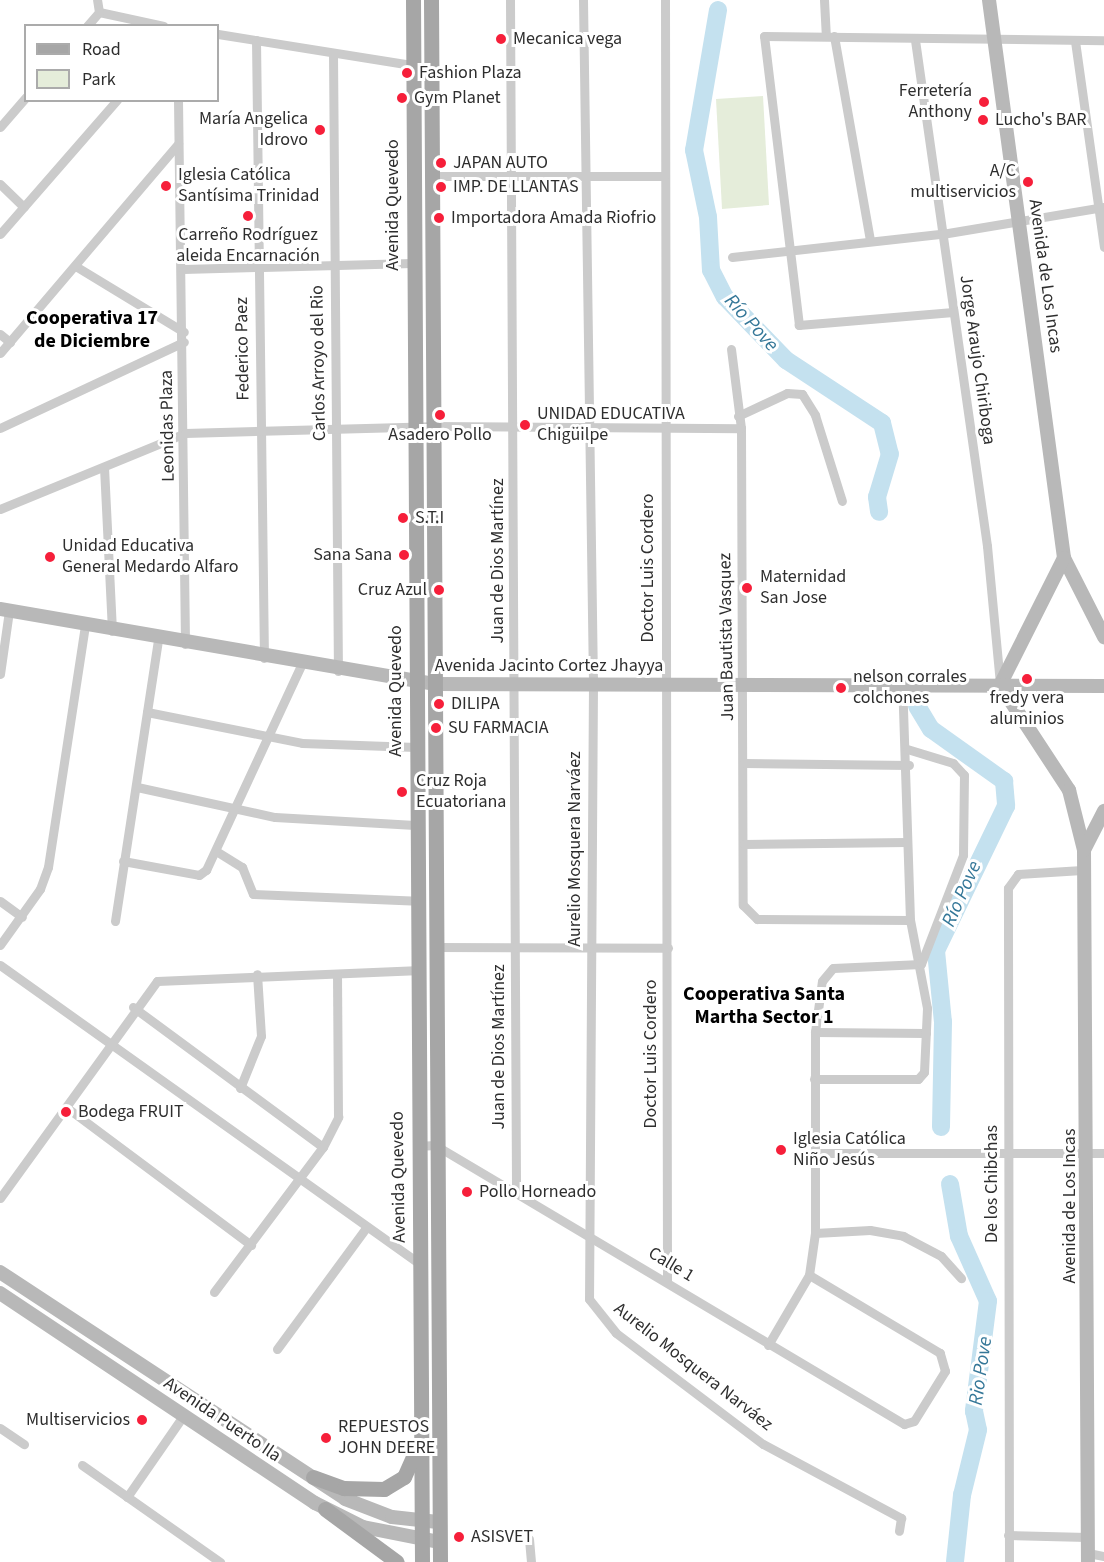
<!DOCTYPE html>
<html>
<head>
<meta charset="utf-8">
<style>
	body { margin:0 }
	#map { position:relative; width:1104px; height:1562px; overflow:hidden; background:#fff; font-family:"Source Sans 3",sans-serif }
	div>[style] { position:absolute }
	.green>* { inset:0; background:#e5edda }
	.river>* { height:18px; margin:-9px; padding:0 9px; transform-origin:9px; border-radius:9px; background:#c4e1ef }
	.street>* { height:9px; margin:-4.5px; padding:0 4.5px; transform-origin:4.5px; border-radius:4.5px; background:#cbcbcb }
	.secondary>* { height:14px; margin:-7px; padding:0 7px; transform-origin:7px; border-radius:7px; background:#b8b8b8 }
	.primary>* { height:15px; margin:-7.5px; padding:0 7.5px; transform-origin:7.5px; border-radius:7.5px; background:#a6a6a6 }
	.dots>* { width:16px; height:16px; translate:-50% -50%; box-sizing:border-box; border:3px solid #fff; border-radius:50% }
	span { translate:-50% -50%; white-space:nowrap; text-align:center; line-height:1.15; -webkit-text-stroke:6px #fff; paint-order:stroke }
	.poi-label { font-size:18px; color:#2e2e2e }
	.left { translate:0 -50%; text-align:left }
	.right { translate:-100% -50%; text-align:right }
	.street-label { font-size:18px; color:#2e2e2e }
	.neighbourhood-label { font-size:20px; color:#000; font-weight:700 }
	.water-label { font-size:20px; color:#347798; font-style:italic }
	.legend { position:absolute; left:24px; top:24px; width:195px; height:78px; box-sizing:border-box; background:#fff; border:2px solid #ababab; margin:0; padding:8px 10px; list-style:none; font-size:18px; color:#2e2e2e }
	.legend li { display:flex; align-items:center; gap:12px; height:30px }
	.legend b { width:30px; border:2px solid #ababab }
</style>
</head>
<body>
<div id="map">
	<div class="green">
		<i style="clip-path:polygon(763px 96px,769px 205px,722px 209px,716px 99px)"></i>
	</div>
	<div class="river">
		<i style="left:718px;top:10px;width:142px;rotate:99.7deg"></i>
		<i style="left:694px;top:150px;width:68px;rotate:78.2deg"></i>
		<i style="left:708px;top:217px;width:53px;rotate:86.8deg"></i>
		<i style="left:711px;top:270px;width:30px;rotate:63deg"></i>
		<i style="left:725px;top:297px;width:88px;rotate:45.9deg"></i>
		<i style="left:786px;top:360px;width:115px;rotate:33.3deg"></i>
		<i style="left:882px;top:423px;width:32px;rotate:76deg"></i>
		<i style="left:890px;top:454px;width:45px;rotate:106.8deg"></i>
		<i style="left:877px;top:497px;width:15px;rotate:82deg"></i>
		<i style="left:917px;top:706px;width:27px;rotate:59deg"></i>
		<i style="left:931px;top:729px;width:90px;rotate:35.5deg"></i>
		<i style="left:1004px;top:781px;width:25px;rotate:85deg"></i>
		<i style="left:1006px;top:806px;width:161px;rotate:115.8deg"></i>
		<i style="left:936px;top:951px;width:71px;rotate:84.4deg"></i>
		<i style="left:943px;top:1022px;width:105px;rotate:91.1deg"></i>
		<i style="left:950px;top:1184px;width:53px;rotate:80.2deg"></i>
		<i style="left:959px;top:1236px;width:71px;rotate:66deg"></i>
		<i style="left:988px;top:1301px;width:111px;rotate:97.3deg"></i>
		<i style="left:974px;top:1411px;width:19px;rotate:78deg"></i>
		<i style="left:978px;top:1430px;width:67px;rotate:103.8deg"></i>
		<i style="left:962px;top:1495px;width:67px;rotate:96deg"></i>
	</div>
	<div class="street">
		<i style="left:510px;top:0;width:1194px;rotate:89.71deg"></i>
		<i style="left:583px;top:0;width:684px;rotate:89.16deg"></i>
		<i style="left:593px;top:684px;width:615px;rotate:90.37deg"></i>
		<i style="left:589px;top:1299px;width:43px;rotate:51.5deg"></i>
		<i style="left:616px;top:1333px;width:184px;rotate:37.1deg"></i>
		<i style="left:763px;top:1444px;width:157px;rotate:28.2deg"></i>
		<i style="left:901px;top:1518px;width:13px;rotate:99deg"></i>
		<i style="left:665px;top:0;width:1281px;rotate:89.91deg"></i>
		<i style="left:824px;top:0;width:35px;rotate:87deg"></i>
		<i style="left:99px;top:12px;width:66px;rotate:12.2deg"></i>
		<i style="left:87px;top:26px;width:18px;rotate:-49deg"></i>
		<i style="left:99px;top:12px;width:12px;rotate:-99deg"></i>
		<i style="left:218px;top:34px;width:196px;rotate:9.1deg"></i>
		<i style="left:834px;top:36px;width:207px;rotate:80deg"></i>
		<i style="left:256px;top:40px;width:618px;rotate:89.26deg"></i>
		<i style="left:915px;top:40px;width:511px;rotate:81.9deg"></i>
		<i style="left:987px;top:546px;width:138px;rotate:84.6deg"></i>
		<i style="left:1075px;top:41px;width:208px;rotate:82deg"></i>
		<i style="left:333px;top:54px;width:617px;rotate:89.54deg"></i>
		<i style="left:178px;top:100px;width:544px;rotate:89.26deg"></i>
		<i style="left:0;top:127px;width:40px;rotate:-49deg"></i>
		<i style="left:431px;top:176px;width:233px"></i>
		<i style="left:0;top:184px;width:33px;rotate:44deg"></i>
		<i style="left:0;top:234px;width:178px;rotate:-48.9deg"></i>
		<i style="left:732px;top:257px;width:211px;rotate:-6.3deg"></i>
		<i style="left:942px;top:234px;width:164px;rotate:-9.5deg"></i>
		<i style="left:77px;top:267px;width:125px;rotate:31.3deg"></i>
		<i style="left:183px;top:269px;width:229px;rotate:-1.5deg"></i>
		<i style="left:953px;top:312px;width:155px;rotate:175.2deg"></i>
		<i style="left:799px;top:325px;width:291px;rotate:-96.9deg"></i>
		<i style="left:764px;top:36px;width:340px;rotate:0.7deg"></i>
		<i style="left:0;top:334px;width:13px;rotate:39deg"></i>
		<i style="left:731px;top:349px;width:80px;rotate:82.8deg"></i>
		<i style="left:741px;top:428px;width:477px;rotate:89.8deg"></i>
		<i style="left:743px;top:905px;width:20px;rotate:45deg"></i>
		<i style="left:757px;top:919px;width:153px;rotate:0.4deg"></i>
		<i style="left:0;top:353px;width:275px;rotate:-49.6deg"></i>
		<i style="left:738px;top:416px;width:54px;rotate:-25.1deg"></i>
		<i style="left:787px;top:393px;width:15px;rotate:4deg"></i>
		<i style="left:802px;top:394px;width:25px;rotate:58deg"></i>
		<i style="left:815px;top:415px;width:90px;rotate:72.6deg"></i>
		<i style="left:0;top:428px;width:203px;rotate:-25.1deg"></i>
		<i style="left:104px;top:467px;width:164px;rotate:87.2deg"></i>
		<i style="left:0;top:509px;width:200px;rotate:-22.3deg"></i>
		<i style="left:185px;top:433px;width:246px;rotate:-1.6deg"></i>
		<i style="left:431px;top:426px;width:310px;rotate:0.4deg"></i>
		<i style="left:0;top:674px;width:64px;rotate:-81.9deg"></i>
		<i style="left:147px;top:712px;width:158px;rotate:11.3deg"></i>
		<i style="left:302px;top:743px;width:114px;rotate:2deg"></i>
		<i style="left:744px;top:763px;width:165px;rotate:0.7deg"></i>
		<i style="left:137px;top:787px;width:141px;rotate:12.3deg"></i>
		<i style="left:275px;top:817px;width:140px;rotate:3.3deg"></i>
		<i style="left:744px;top:844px;width:163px;rotate:-0.7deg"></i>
		<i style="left:216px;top:851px;width:31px;rotate:32deg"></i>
		<i style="left:242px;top:867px;width:29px;rotate:68deg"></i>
		<i style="left:253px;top:894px;width:164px;rotate:2.4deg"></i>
		<i style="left:123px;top:861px;width:77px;rotate:10.4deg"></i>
		<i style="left:199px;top:875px;width:9px;rotate:-36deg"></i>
		<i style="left:206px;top:870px;width:226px;rotate:-65.1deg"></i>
		<i style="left:0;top:901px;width:27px;rotate:36deg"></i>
		<i style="left:115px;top:921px;width:284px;rotate:-81.3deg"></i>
		<i style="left:0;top:945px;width:69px;rotate:-54.5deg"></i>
		<i style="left:40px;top:889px;width:23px;rotate:-70deg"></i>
		<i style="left:48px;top:867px;width:244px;rotate:-81.3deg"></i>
		<i style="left:435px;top:947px;width:233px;rotate:0.2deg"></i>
		<i style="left:0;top:965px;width:516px;rotate:35.45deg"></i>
		<i style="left:133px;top:1007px;width:236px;rotate:36.4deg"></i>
		<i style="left:815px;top:1032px;width:111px;rotate:0.5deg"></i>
		<i style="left:814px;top:1079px;width:104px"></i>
		<i style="left:918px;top:1079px;width:9px;rotate:-49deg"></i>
		<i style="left:924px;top:1072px;width:64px;rotate:-87.3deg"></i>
		<i style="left:927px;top:1008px;width:90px;rotate:-100.9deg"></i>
		<i style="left:910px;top:920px;width:235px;rotate:-91.9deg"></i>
		<i style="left:240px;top:1088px;width:56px;rotate:-68deg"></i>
		<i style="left:261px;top:1036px;width:62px;rotate:-93.7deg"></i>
		<i style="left:66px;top:1107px;width:231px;rotate:36.7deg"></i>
		<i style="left:418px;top:1146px;width:17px;rotate:-3deg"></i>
		<i style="left:435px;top:1145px;width:546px;rotate:30.75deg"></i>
		<i style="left:904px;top:1424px;width:10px;rotate:-17deg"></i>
		<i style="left:914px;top:1421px;width:59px;rotate:-58.2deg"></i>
		<i style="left:945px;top:1371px;width:19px;rotate:-106deg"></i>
		<i style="left:940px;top:1353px;width:152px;rotate:-149.2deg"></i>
		<i style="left:813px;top:1153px;width:291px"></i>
		<i style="left:0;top:1198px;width:268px;rotate:-54.1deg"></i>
		<i style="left:157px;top:981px;width:258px;rotate:-2.4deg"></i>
		<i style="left:815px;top:1233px;width:55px;rotate:-3.1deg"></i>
		<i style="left:870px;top:1230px;width:34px;rotate:10deg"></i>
		<i style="left:903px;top:1236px;width:43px;rotate:27.8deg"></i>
		<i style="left:941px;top:1256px;width:30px;rotate:48deg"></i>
		<i style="left:214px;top:1292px;width:181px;rotate:-53.1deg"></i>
		<i style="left:323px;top:1147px;width:34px;rotate:-63deg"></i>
		<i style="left:338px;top:1117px;width:143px;rotate:-90.4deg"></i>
		<i style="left:768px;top:1345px;width:81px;rotate:-59.6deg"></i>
		<i style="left:809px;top:1275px;width:42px;rotate:-81.9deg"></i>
		<i style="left:815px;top:1233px;width:201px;rotate:-90deg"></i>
		<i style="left:815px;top:1032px;width:51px;rotate:-82.2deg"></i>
		<i style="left:822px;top:981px;width:17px;rotate:-50deg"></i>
		<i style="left:833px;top:968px;width:88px;rotate:-2.6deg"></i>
		<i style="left:921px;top:964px;width:117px;rotate:-68.9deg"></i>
		<i style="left:963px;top:855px;width:80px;rotate:-89.3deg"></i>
		<i style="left:964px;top:775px;width:16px;rotate:-133deg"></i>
		<i style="left:953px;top:763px;width:48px;rotate:-163.1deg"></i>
		<i style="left:277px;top:1349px;width:150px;rotate:-53.7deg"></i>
		<i style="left:0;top:1428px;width:29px;rotate:34deg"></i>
		<i style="left:82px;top:1465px;width:169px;rotate:35.1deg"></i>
		<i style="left:127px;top:1497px;width:98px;rotate:-55.3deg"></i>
		<i style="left:1008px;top:1535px;width:79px;rotate:1.5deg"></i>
		<i style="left:529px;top:1539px;width:23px;rotate:85deg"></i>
		<i style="left:1088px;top:1553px;width:16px;rotate:11deg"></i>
		<i style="left:1009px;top:1562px;width:674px;rotate:-90.09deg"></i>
		<i style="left:1008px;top:888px;width:17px;rotate:-54deg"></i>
		<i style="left:1018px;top:874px;width:64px;rotate:-3.6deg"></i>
	</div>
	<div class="secondary">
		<i style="left:989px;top:0;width:563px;rotate:82.34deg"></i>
		<i style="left:1064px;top:558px;width:89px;rotate:63.1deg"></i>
		<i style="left:1064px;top:558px;width:142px;rotate:116.7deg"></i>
		<i style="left:1000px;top:685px;width:126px;rotate:56.7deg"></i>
		<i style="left:1069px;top:790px;width:62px;rotate:76deg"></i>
		<i style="left:1084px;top:850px;width:712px;rotate:89.68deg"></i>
		<i style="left:0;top:609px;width:439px;rotate:9.8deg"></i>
		<i style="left:433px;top:684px;width:671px;rotate:0.17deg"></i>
		<i style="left:1084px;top:850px;width:44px;rotate:-62.9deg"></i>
		<i style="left:0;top:1272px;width:413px;rotate:33.3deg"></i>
		<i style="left:345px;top:1499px;width:50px;rotate:21deg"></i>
		<i style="left:392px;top:1517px;width:46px;rotate:6.2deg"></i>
		<i style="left:0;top:1293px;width:379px;rotate:33.7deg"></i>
		<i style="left:315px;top:1503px;width:54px;rotate:26.6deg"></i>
		<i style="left:363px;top:1527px;width:77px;rotate:11.2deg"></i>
	</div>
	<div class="primary">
		<i style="left:413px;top:0;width:1562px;rotate:89.67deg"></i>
		<i style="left:431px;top:0;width:1562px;rotate:89.67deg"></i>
		<i style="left:313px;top:1477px;width:33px;rotate:20deg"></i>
		<i style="left:344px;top:1488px;width:40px;rotate:1.4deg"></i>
		<i style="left:384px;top:1489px;width:23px;rotate:-31deg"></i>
		<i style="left:404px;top:1477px;width:30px;rotate:-66deg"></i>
		<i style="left:325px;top:1509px;width:89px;rotate:36.4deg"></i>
	</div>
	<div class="dots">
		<i style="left:501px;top:39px;background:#f61f3a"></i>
		<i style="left:407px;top:73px;background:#f61f3a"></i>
		<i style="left:402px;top:98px;background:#f61f3a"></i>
		<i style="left:984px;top:102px;background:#f61f3a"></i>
		<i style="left:983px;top:120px;background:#f61f3a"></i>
		<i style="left:320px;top:130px;background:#f61f3a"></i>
		<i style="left:441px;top:163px;background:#f61f3a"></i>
		<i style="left:1028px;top:182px;background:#f61f3a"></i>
		<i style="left:166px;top:186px;background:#f61f3a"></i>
		<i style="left:441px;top:187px;background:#f61f3a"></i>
		<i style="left:248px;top:216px;background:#f61f3a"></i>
		<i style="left:439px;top:218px;background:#f61f3a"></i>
		<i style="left:440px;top:415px;background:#f61f3a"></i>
		<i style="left:525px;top:425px;background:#f61f3a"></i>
		<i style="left:403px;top:518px;background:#f61f3a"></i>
		<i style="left:404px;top:555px;background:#f61f3a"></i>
		<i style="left:50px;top:557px;background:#f61f3a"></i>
		<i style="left:747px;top:588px;background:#f61f3a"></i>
		<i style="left:439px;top:590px;background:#f61f3a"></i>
		<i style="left:1027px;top:679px;background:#f61f3a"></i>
		<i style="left:841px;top:688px;background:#f61f3a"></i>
		<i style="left:439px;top:704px;background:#f61f3a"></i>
		<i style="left:436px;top:728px;background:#f61f3a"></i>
		<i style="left:402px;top:792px;background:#f61f3a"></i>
		<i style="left:66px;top:1112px;background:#f61f3a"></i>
		<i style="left:781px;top:1150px;background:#f61f3a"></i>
		<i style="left:467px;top:1192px;background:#f61f3a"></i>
		<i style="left:142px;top:1420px;background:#f61f3a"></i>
		<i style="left:326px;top:1438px;background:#f61f3a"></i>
		<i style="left:459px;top:1537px;background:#f61f3a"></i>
	</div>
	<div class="poi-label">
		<span class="left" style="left:513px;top:39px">Mecanica vega</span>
		<span class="left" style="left:419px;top:73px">Fashion Plaza</span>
		<span class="right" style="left:972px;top:102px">Ferretería<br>Anthony</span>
		<span class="left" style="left:414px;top:98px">Gym Planet</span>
		<span class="right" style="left:308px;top:130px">María Angelica<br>Idrovo</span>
		<span class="left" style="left:995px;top:120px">Lucho's BAR</span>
		<span class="left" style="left:453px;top:163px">JAPAN AUTO</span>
		<span class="right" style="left:1016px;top:182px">A/C<br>multiservicios</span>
		<span class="left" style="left:178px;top:186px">Iglesia Católica<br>Santísima Trinidad</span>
		<span class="left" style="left:453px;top:187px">IMP. DE LLANTAS</span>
		<span class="left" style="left:451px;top:218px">Importadora Amada Riofrio</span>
		<span style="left:248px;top:246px">Carreño Rodríguez<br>aleida Encarnación</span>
		<span class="left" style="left:537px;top:425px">UNIDAD EDUCATIVA<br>Chigüilpe</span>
		<span style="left:440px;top:435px">Asadero Pollo</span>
		<span class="left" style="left:415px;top:518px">S.T.I</span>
		<span class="left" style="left:62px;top:557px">Unidad Educativa<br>General Medardo Alfaro</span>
		<span class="right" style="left:392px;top:555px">Sana Sana</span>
		<span class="left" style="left:760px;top:588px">Maternidad<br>San Jose</span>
		<span class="right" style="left:427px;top:590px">Cruz Azul</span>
		<span class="left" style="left:853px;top:688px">nelson corrales<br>colchones</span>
		<span style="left:1027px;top:709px">fredy vera<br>aluminios</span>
		<span class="left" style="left:451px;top:704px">DILIPA</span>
		<span class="left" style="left:448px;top:728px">SU FARMACIA</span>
		<span class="left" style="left:416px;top:792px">Cruz Roja<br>Ecuatoriana</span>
		<span class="left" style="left:78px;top:1112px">Bodega FRUIT</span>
		<span class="left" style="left:793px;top:1150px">Iglesia Católica<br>Niño Jesús</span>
		<span class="left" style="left:479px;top:1192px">Pollo Horneado</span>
		<span class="right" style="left:130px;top:1420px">Multiservicios</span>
		<span class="left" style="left:338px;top:1438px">REPUESTOS<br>JOHN DEERE</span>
		<span class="left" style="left:471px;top:1537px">ASISVET</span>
	</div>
	<div class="street-label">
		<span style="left:393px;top:205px;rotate:-90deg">Avenida Quevedo</span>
		<span style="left:1045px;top:276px;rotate:82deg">Avenida de Los Incas</span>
		<span style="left:243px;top:349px;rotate:-91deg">Federico Paez</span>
		<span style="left:977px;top:360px;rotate:82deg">Jorge Araujo Chiriboga</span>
		<span style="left:319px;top:363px;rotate:-91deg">Carlos Arroyo del Rio</span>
		<span style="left:168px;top:426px;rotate:-91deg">Leonidas Plaza</span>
		<span style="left:498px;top:561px;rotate:-90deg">Juan de Dios Martínez</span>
		<span style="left:648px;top:568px;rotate:-90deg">Doctor Luis Cordero</span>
		<span style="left:727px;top:637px;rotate:-91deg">Juan Bautista Vasquez</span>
		<span style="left:549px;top:666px">Avenida Jacinto Cortez Jhayya</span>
		<span style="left:396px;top:691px;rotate:-90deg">Avenida Quevedo</span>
		<span style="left:575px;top:849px;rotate:-90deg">Aurelio Mosquera Narváez</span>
		<span style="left:499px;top:1047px;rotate:-90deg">Juan de Dios Martínez</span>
		<span style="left:651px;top:1054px;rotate:-90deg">Doctor Luis Cordero</span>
		<span style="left:399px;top:1177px;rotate:-91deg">Avenida Quevedo</span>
		<span style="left:992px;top:1184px;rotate:-90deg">De los Chibchas</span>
		<span style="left:1070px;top:1206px;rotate:-90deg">Avenida de Los Incas</span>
		<span style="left:671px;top:1265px;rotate:31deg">Calle 1</span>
		<span style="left:693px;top:1367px;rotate:38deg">Aurelio Mosquera Narváez</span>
		<span style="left:222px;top:1420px;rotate:34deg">Avenida Puerto Ila</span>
	</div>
	<div class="neighbourhood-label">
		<span style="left:92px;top:330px">Cooperativa 17<br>de Diciembre</span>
		<span style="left:764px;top:1006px">Cooperativa Santa<br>Martha Sector 1</span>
	</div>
	<div class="water-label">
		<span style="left:751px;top:323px;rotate:48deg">Río Pove</span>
		<span style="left:962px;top:894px;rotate:-66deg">Río Pove</span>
		<span style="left:981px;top:1371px;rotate:-82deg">Rio Pove</span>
	</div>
	<ul class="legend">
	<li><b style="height:8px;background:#a6a6a6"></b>Road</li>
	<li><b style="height:16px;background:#e5edda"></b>Park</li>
	</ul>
</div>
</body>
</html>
